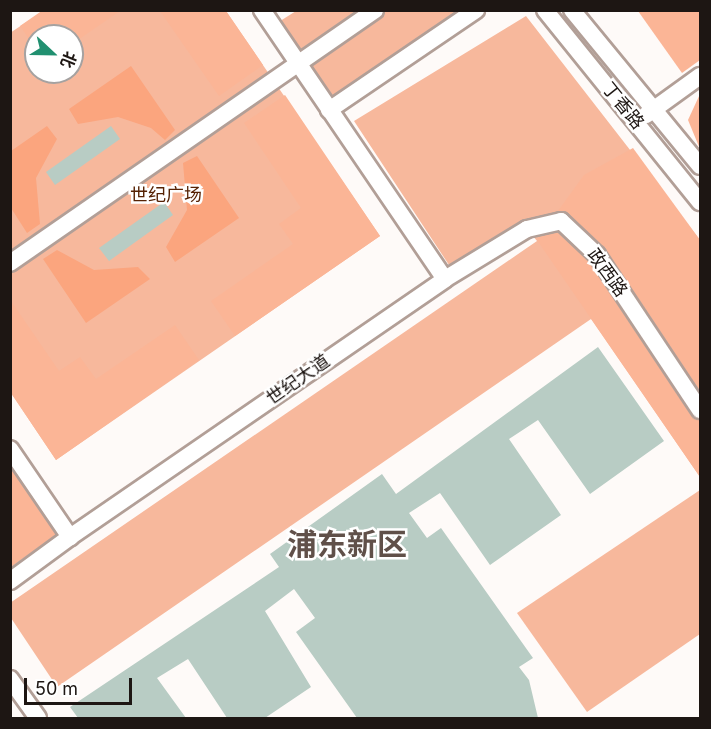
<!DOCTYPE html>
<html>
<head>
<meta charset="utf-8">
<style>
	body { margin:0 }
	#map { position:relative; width:711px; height:729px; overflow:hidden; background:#fefaf8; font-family:Inter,"Noto Sans SC",sans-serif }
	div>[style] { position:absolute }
	.green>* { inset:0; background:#f7b89c }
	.forest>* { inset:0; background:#fbb596 }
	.water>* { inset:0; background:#fba57e }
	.building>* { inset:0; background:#b8ccc4 }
	.roads { filter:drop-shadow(2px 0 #b29f97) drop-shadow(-2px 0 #b29f97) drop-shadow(0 2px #b29f97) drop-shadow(0 -2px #b29f97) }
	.minor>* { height:16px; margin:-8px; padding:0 8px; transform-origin:8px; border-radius:8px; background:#fff }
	span { translate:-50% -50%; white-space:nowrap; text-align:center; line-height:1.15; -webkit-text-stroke:5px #fff; paint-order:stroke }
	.street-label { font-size:18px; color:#1d1613 }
	.park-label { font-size:18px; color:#562204 }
	.town-label { font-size:30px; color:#605049; font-weight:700 }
	.frame { position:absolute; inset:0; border:12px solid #1d1613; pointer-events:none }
	.north { position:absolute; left:24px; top:24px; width:60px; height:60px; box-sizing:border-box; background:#fff; border:2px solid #a5a2a1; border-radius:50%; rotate:112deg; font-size:16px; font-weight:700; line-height:24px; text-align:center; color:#1d1613 }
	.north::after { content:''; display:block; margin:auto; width:21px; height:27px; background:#219070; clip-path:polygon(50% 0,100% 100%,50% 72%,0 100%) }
	.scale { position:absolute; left:24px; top:678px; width:108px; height:27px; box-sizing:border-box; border:3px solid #1d1613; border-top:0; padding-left:8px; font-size:18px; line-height:21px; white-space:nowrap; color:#1d1613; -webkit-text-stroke:4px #fff; paint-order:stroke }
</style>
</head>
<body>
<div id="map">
	<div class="green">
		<i style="clip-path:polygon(evenodd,43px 11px,226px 11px,380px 236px,56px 460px,11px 393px,10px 33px,43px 11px,36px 36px,72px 36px,72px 72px,36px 72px,36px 36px)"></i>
		<i style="clip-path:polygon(296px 11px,462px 11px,331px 101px,277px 23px)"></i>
		<i style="clip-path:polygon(526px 16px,700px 240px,700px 477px,591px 319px,57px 687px,11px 618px,10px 603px,537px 241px,523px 224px,451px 268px,354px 121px)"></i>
		<i style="clip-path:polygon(700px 490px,700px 634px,587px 712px,517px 613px)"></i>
	</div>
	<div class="forest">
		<i style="clip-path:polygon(43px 10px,120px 10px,120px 11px,72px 44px,72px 36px,36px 36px,36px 49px,20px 26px)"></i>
		<i style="clip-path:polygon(160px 11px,226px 11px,263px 65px,219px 96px)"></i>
		<i style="clip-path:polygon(638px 11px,700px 11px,700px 60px,682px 73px)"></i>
		<i style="clip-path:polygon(700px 94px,700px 149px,688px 120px)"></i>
		<i style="clip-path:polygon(285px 95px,380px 236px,235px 336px,211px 301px,293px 244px,279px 224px,301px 208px,244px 123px)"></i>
		<i style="clip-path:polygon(633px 148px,700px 240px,700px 477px,537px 240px,584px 175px)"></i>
		<i style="clip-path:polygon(11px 301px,59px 371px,80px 357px,96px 379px,175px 325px,199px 360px,56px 460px,11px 393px)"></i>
		<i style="clip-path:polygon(11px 468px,57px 535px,11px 567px,10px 567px)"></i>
	</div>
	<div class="water">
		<i style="clip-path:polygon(131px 66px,175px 130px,165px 140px,151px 128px,118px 117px,78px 124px,69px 109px)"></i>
		<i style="clip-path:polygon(47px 126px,57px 139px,36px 178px,40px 224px,27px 233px,11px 208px,11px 151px)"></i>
		<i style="clip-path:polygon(197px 156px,239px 218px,175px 262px,166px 247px,187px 210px,183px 163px)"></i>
		<i style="clip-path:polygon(57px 250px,94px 270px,138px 267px,150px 279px,86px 323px,43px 259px)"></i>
	</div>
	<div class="building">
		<i style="clip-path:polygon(111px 126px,120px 139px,55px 185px,46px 172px)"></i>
		<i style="clip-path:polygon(164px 202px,173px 215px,109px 261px,99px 248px)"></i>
		<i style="clip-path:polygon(598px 347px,664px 441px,590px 494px,538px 420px,509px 439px,561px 515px,490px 565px,440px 493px,409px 513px,427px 538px,441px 528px,533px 658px,519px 667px,529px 680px,538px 718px,357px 718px,296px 632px,315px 618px,294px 589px,265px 611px,311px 687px,265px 718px,227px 718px,188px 659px,157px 678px,186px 718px,78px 718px,70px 707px,279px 567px,270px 554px,382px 474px,396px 494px)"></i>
	</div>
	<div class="roads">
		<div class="minor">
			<i style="left:262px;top:10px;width:325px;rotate:55.8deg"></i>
			<i style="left:545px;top:10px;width:247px;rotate:51.1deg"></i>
			<i style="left:572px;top:10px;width:202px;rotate:50.6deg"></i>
			<i style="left:329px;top:110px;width:178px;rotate:-34.2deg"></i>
			<i style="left:646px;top:115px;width:67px;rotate:-35.8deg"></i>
			<i style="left:10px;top:263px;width:444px;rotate:-34.7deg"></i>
			<i style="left:10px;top:449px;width:107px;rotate:55.7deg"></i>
			<i style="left:70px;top:537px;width:455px;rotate:-34.5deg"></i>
			<i style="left:445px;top:279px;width:96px;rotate:-31.4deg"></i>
			<i style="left:527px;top:229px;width:35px;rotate:-13deg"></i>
			<i style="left:561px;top:221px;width:50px;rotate:43.4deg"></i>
			<i style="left:597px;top:255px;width:186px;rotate:56.4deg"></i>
			<i style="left:10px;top:581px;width:74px;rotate:-36.3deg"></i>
			<i style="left:10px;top:679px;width:48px;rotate:54.3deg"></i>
		</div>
	</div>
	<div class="street-label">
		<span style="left:623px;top:106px;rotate:51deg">丁香路</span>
		<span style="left:607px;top:273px;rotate:54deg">政西路</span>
		<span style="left:298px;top:380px;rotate:-35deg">世纪大道</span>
	</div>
	<div class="park-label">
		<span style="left:166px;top:195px">世纪广场</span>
	</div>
	<div class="town-label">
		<span style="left:347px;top:544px">浦东新区</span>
	</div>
	<div class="frame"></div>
	<div class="north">北</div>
	<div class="scale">50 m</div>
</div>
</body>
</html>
